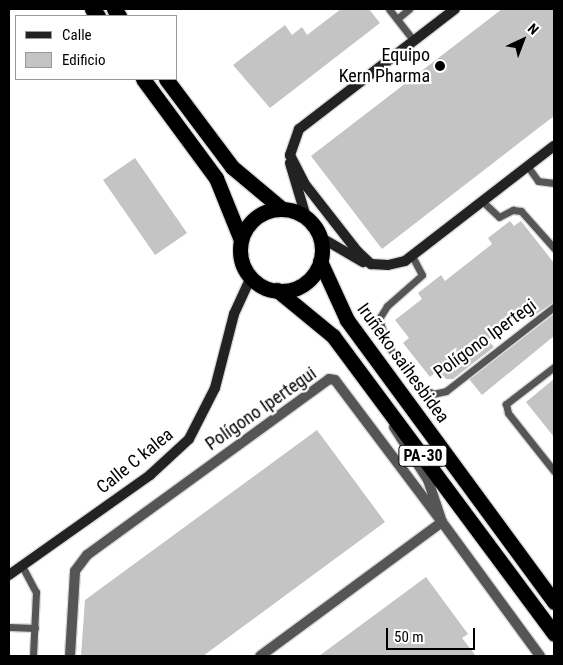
<!DOCTYPE html>
<html>
<head>
<meta charset="utf-8">
<style>
	body { margin:0 }
	#map { position:relative; width:563px; height:665px; overflow:hidden; background:#fff; font-family:"Roboto Condensed",sans-serif }
	div>[style] { position:absolute }
	.building>* { inset:0; background:#c4c4c4 }
	.roads { filter:drop-shadow(1px 0 #dbdbdb) drop-shadow(-1px 0 #dbdbdb) drop-shadow(0 1px #dbdbdb) drop-shadow(0 -1px #dbdbdb) }
	.lane>* { height:7px; margin:-3.5px; padding:0 3.5px; transform-origin:3.5px; border-radius:3.5px; background:#555 }
	.street>* { height:10px; margin:-5px; padding:0 5px; transform-origin:5px; border-radius:5px; background:#555 }
	.secondary>* { height:10px; margin:-5px; padding:0 5px; transform-origin:5px; border-radius:5px; background:#222 }
	.highway>* { height:15px; margin:-7.5px; padding:0 7.5px; transform-origin:7.5px; border-radius:7.5px; background:#000 }
	.highway>.ring { margin:-7.5px; padding:0; box-sizing:content-box; background:none; border:15px solid #000; border-radius:50% }
	.dots>* { width:14px; height:14px; translate:-50% -50%; box-sizing:border-box; border:2px solid #fff; border-radius:50% }
	span { translate:-50% -50%; white-space:nowrap; text-align:center; line-height:1.15; -webkit-text-stroke:4.5px #fff; paint-order:stroke }
	.shield-label span { padding:1px 4px; background:#fff; border:1px solid; border-radius:4px; -webkit-text-stroke-width:0 }
	.shield-label { font-size:16px; color:#000; font-weight:700 }
	.poi-label { font-size:18px; color:#000 }
	.right { translate:-100% -50%; text-align:right }
	.street-label { font-size:18px; color:#000 }
	.frame { position:absolute; inset:0; border:10px solid #000; pointer-events:none }
	.legend { position:absolute; left:15px; top:15px; width:162px; height:65px; box-sizing:border-box; background:#fff; border:1px solid #999; margin:0; padding:6px 9px; list-style:none; font-size:15px; color:#000 }
	.legend li { display:flex; align-items:center; gap:10px; height:25px }
	.legend b { width:25px; border:1px solid #999 }
	.north { position:absolute; left:498px; top:15px; width:50px; height:50px; -webkit-text-stroke:4px #fff; paint-order:stroke; rotate:43deg; font-size:14px; font-weight:700; line-height:20px; text-align:center; color:#000 }
	.north::after { content:''; display:block; margin:auto; width:18px; height:22px; background:#000; clip-path:polygon(50% 0,100% 100%,50% 72%,0 100%) }
	.scale { position:absolute; left:386px; top:628px; width:89px; height:22px; box-sizing:border-box; border:2px solid #000; border-top:0; padding-left:6px; font-size:15px; line-height:18px; white-space:nowrap; color:#000; -webkit-text-stroke:4px #fff; paint-order:stroke }
</style>
</head>
<body>
<div id="map">
	<div class="building">
		<i style="clip-path:polygon(341px 9px,369px 9px,380px 23px,270px 108px,233px 65px,285px 25px,292px 35px,302px 27px,307px 35px)"></i>
		<i style="clip-path:polygon(502px 9px,554px 9px,554px 116px,382px 249px,311px 156px)"></i>
		<i style="clip-path:polygon(135px 158px,187px 233px,155px 255px,103px 180px)"></i>
		<i style="clip-path:polygon(510px 221px,514px 226px,521px 221px,554px 263px,554px 302px,535px 315px,529px 307px,488px 340px,494px 347px,453px 379px,446px 379px,438px 370px,430px 377px,403px 343px,409px 338px,395px 320px,422px 299px,418px 293px,441px 275px,445px 281px,492px 244px,488px 238px)"></i>
		<i style="clip-path:polygon(554px 314px,554px 336px,482px 395px,469px 379px)"></i>
		<i style="clip-path:polygon(554px 379px,554px 437px,526px 402px)"></i>
		<i style="clip-path:polygon(317px 430px,385px 522px,203px 656px,81px 656px,85px 600px)"></i>
		<i style="clip-path:polygon(426px 577px,468px 634px,462px 638px,476px 656px,319px 656px)"></i>
	</div>
	<div class="roads">
		<div class="lane">
			<i style="left:389px;top:9px;width:39px;rotate:52deg"></i>
			<i style="left:397px;top:19px;width:16px;rotate:-40deg"></i>
			<i style="left:528px;top:167px;width:17px;rotate:54deg"></i>
			<i style="left:538px;top:181px;width:16px;rotate:7deg"></i>
			<i style="left:482px;top:201px;width:23px;rotate:43deg"></i>
			<i style="left:499px;top:217px;width:16px;rotate:-27deg"></i>
			<i style="left:513px;top:210px;width:8px;rotate:7deg"></i>
			<i style="left:521px;top:211px;width:50px;rotate:48.3deg"></i>
			<i style="left:412px;top:256px;width:21px;rotate:62deg"></i>
			<i style="left:422px;top:275px;width:47px;rotate:138.5deg"></i>
			<i style="left:387px;top:306px;width:15px;rotate:122deg"></i>
			<i style="left:379px;top:319px;width:28px;rotate:72deg"></i>
			<i style="left:388px;top:346px;width:48px;rotate:52.7deg"></i>
			<i style="left:417px;top:384px;width:19px;rotate:32deg"></i>
			<i style="left:433px;top:394px;width:13px;rotate:-13deg"></i>
			<i style="left:446px;top:391px;width:137px;rotate:-37.9deg"></i>
			<i style="left:554px;top:367px;width:61px;rotate:142.4deg"></i>
			<i style="left:506px;top:404px;width:9px;rotate:77deg"></i>
			<i style="left:508px;top:413px;width:74px;rotate:51.6deg"></i>
			<i style="left:22px;top:566px;width:30px;rotate:62deg"></i>
			<i style="left:36px;top:592px;width:64px;rotate:92.7deg"></i>
			<i style="left:9px;top:627px;width:26px;rotate:2deg"></i>
		</div>
		<div class="street">
			<i style="left:394px;top:427px;width:63px;rotate:57.3deg"></i>
			<i style="left:428px;top:480px;width:44px;rotate:71.6deg"></i>
			<i style="left:442px;top:522px;width:166px;rotate:53.8deg"></i>
			<i style="left:70px;top:656px;width:85px;rotate:-86.6deg"></i>
			<i style="left:75px;top:571px;width:20px;rotate:-53deg"></i>
			<i style="left:87px;top:555px;width:299px;rotate:-36deg"></i>
			<i style="left:329px;top:379px;width:6px;rotate:9deg"></i>
			<i style="left:335px;top:380px;width:178px;rotate:53deg"></i>
			<i style="left:442px;top:522px;width:226px;rotate:143.6deg"></i>
		</div>
		<div class="secondary">
			<i style="left:455px;top:9px;width:197px;rotate:142.4deg"></i>
			<i style="left:299px;top:129px;width:28px;rotate:109deg"></i>
			<i style="left:290px;top:155px;width:31px;rotate:63deg"></i>
			<i style="left:304px;top:183px;width:88px;rotate:52deg"></i>
			<i style="left:358px;top:252px;width:18px;rotate:43deg"></i>
			<i style="left:371px;top:264px;width:17px;rotate:3deg"></i>
			<i style="left:388px;top:265px;width:17px;rotate:-13deg"></i>
			<i style="left:405px;top:261px;width:188px;rotate:-37.7deg"></i>
			<i style="left:290px;top:163px;width:56px;rotate:73.5deg"></i>
			<i style="left:320px;top:237px;width:50px;rotate:30.2deg"></i>
			<i style="left:9px;top:575px;width:173px;rotate:-35.3deg"></i>
			<i style="left:150px;top:475px;width:53px;rotate:-42.7deg"></i>
			<i style="left:189px;top:439px;width:57px;rotate:-63deg"></i>
			<i style="left:215px;top:388px;width:76px;rotate:-75.6deg"></i>
			<i style="left:234px;top:314px;width:41px;rotate:-65.3deg"></i>
		</div>
		<div class="highway">
			<i style="left:92px;top:9px;width:9px;rotate:49deg"></i>
			<i style="left:114px;top:9px;width:9px;rotate:54deg"></i>
			<i style="left:143px;top:79px;width:123px;rotate:53.6deg"></i>
			<i style="left:216px;top:178px;width:67px;rotate:68deg"></i>
			<i style="left:166px;top:79px;width:110px;rotate:53.1deg"></i>
			<i style="left:232px;top:167px;width:65px;rotate:40deg"></i>
			<i class="ring" style="left:240px;top:209px;width:67px;height:67px"></i>
			<i style="left:320px;top:261px;width:65px;rotate:65.4deg"></i>
			<i style="left:347px;top:320px;width:350px;rotate:53.7deg"></i>
			<i style="left:277px;top:290px;width:72px;rotate:39.4deg"></i>
			<i style="left:333px;top:336px;width:371px;rotate:53.4deg"></i>
		</div>
	</div>
	<div class="dots">
		<i style="left:440px;top:66px;background:#000"></i>
	</div>
	<div class="shield-label">
		<span style="left:423px;top:456px">PA-30</span>
	</div>
	<div class="poi-label">
		<span class="right" style="left:430px;top:66px">Equipo<br>Kern Pharma</span>
	</div>
	<div class="street-label">
		<span style="left:485px;top:339px;rotate:-36deg">Polígono Ipertegi</span>
		<span style="left:403px;top:363px;rotate:54deg">Iruñeko saihesbidea</span>
		<span style="left:261px;top:409px;rotate:-35deg">Polígono Ipertegui</span>
		<span style="left:135px;top:461px;rotate:-39deg">Calle C kalea</span>
	</div>
	<div class="frame"></div>
	<ul class="legend">
	<li><b style="height:6px;background:#222"></b>Calle</li>
	<li><b style="height:14px;background:#c4c4c4"></b>Edificio</li>
	</ul>
	<div class="north">N</div>
	<div class="scale">50 m</div>
</div>
</body>
</html>
